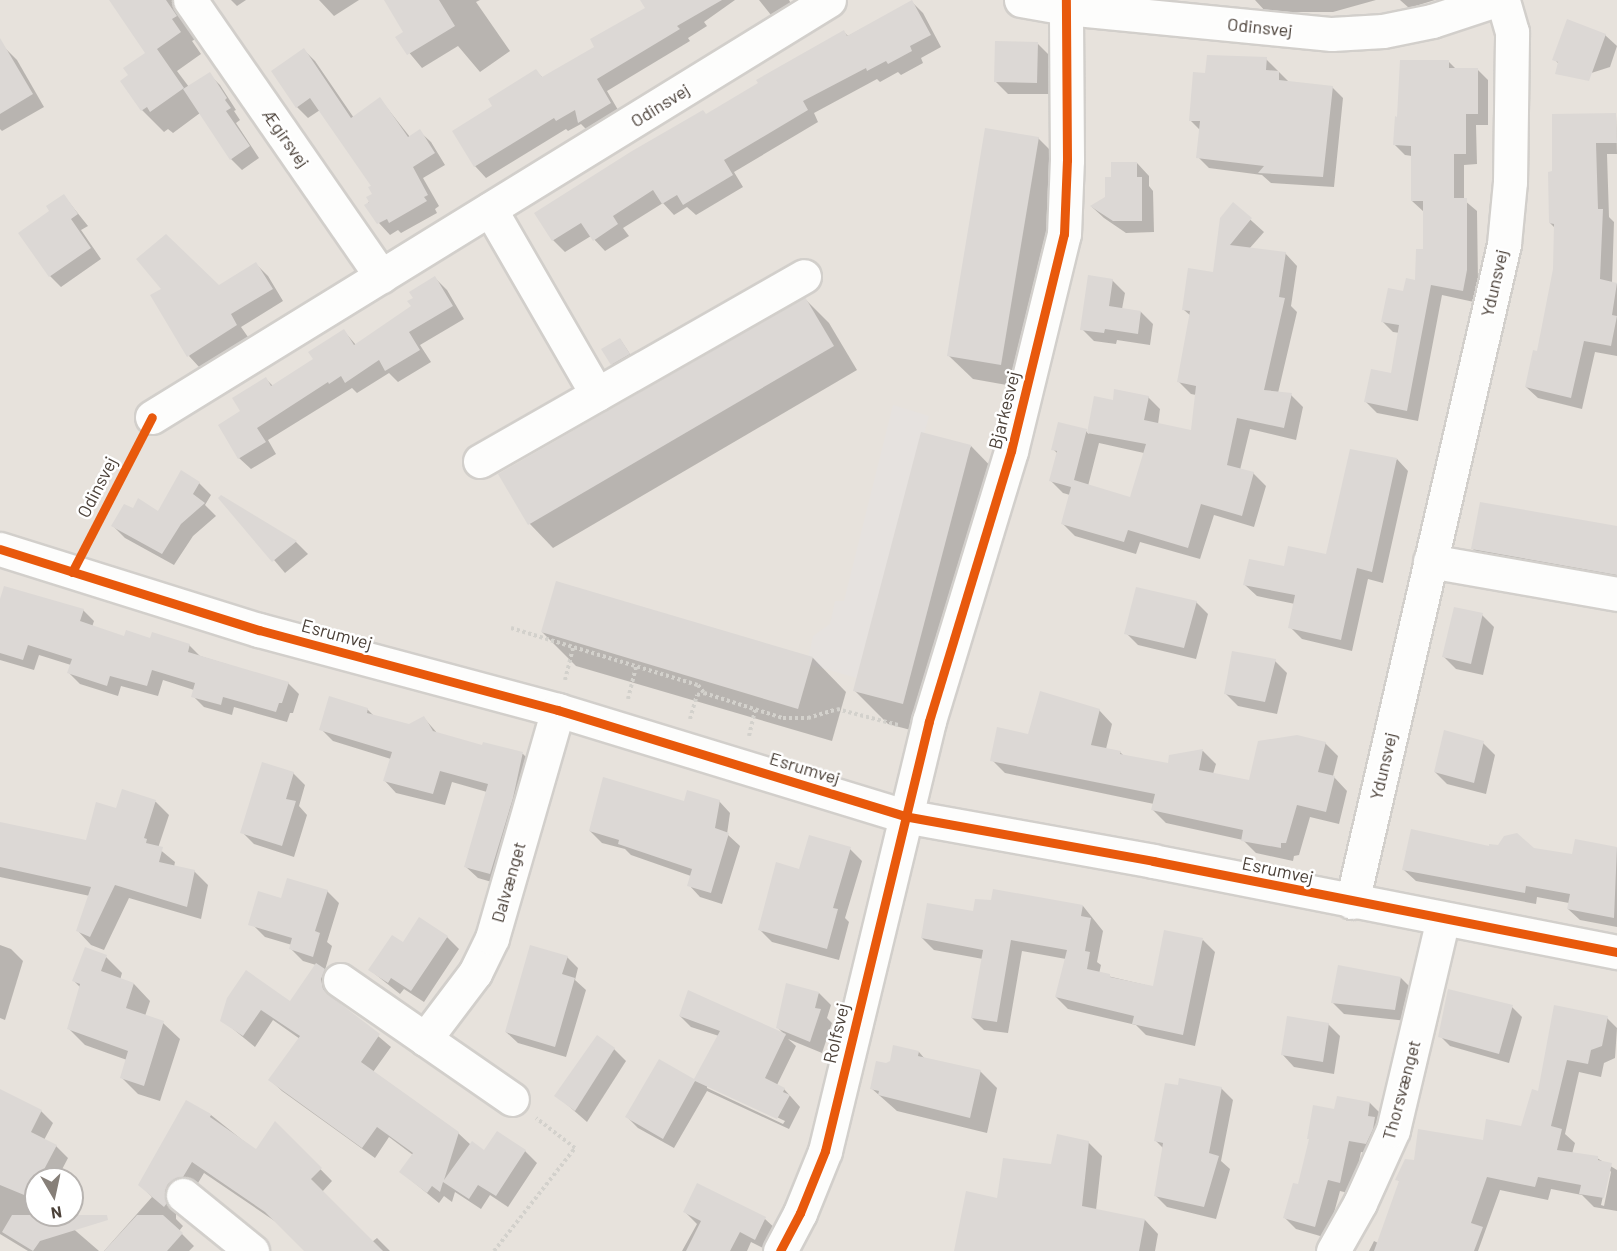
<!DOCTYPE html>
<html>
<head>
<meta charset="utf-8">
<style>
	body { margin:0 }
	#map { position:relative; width:1617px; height:1251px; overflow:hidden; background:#f4f1ee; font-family:Barlow,sans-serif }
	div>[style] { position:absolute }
	.residential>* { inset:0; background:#e7e2dc }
	.parking>* { inset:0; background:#e6e2df }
	.shadow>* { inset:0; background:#0003 }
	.building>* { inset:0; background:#dcd8d5 }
	.path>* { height:4px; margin-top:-2px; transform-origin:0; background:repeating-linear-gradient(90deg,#d3d1cc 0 3px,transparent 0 6px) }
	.roads { filter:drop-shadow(2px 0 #d2cfcb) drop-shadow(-2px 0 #d2cfcb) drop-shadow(0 2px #d2cfcb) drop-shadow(0 -2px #d2cfcb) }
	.minor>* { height:33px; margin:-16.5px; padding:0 16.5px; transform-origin:16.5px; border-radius:16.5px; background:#fdfdfc }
	.cycleway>* { height:9px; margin:-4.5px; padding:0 4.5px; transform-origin:4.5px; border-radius:4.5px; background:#e8590c }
	span { translate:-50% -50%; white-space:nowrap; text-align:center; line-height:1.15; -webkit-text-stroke:5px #fff; paint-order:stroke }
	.street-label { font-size:18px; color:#4b4139 }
	.north { position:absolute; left:24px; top:1167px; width:60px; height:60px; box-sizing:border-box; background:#fff; border:2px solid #b7b3b0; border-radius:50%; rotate:171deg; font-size:16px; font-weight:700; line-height:24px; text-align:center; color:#4b4139 }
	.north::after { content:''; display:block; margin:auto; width:21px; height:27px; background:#867f78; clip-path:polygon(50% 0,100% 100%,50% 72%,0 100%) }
</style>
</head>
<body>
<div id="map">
	<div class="residential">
		<i style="clip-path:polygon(evenodd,0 0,1617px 0,1617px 1251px,0 1251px,0 0,36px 1179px,72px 1179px,72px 1215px,36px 1215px,36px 1179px)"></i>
	</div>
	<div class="parking">
		<i style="clip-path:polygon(893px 405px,929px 416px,857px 678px,807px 664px,813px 636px,830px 624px,835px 601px,844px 601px)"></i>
	</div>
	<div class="shadow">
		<i style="clip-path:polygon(111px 0,172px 0,197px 38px,192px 41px,201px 54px,177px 71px,189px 87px,209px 74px,220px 85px,236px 110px,234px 111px,240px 120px,236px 123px,259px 158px,242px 170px,231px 159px,200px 113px,173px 133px,168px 129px,164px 132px,142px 110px,122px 81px,130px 76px,147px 54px)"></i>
		<i style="clip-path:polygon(231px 0,246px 0,237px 6px)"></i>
		<i style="clip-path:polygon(319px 0,359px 0,334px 16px)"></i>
		<i style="clip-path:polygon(386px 0,480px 0,476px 2px,510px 51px,480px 72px,458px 46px,422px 68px,397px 38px,405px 33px)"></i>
		<i style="clip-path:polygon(642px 0,735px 0,704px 22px,707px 26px,688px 38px,690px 41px,607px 91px,621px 115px,590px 133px,581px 124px,568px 131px,566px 129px,486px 178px,475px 166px,494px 107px,536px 71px,543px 78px,596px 47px,647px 9px)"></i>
		<i style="clip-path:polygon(759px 0,789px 0,794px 9px,775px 20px)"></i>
		<i style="clip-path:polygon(1246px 0,1376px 0,1333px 12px,1266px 12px,1255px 0)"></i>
		<i style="clip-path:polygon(1400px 0,1435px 0,1409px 8px)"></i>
		<i style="clip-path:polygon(912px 2px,923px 13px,941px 47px,921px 58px,923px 63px,901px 75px,898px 72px,880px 82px,877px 79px,814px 113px,818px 122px,734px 172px,743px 187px,696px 215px,687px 207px,674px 215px,663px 203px,623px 228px,629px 236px,605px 251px,591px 236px,565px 252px,553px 240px,706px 116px,844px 32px,848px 36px)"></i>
		<i style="clip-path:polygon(1605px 35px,1617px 46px,1610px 67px,1582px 76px,1566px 71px,1554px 59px)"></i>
		<i style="clip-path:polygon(1037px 43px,1049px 55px,1049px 94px,1008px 94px,996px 82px)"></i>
		<i style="clip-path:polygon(5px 48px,17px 60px,44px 107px,2px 131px,0 129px,0 51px)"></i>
		<i style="clip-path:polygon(304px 50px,315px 61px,354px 118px,380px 99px,410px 137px,419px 131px,431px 142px,445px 165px,423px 178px,439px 206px,435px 209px,437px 213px,401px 233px,398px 230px,390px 235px,379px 223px,366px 206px,374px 194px,373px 186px,320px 110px,308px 118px,297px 107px)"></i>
		<i style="clip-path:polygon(1266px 59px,1289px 82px,1332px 87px,1343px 98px,1334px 187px,1271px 183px,1262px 175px,1209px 168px,1198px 157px,1200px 130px,1190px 120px,1207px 75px)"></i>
		<i style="clip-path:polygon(1448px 61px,1456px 69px,1477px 69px,1488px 80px,1488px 125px,1476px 125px,1477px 164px,1464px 165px,1464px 200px,1477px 211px,1478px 282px,1474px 302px,1442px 295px,1418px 421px,1377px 413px,1366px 402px,1392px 374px,1400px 333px,1393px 332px,1382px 321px,1416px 282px,1424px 251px,1424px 212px,1412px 201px,1412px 156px,1405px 155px,1394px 144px)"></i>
		<i style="clip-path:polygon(1616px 115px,1617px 154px,1607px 154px,1609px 217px,1614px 222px,1612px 283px,1617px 284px,1617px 356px,1595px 352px,1582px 409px,1538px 398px,1526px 387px,1539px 352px,1555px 269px,1555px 228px,1550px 223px,1554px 173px)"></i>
		<i style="clip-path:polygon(1038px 138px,1062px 162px,1024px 388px,973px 379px,949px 356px)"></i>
		<i style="clip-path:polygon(1137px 163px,1149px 176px,1149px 186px,1153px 191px,1154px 232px,1126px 233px,1104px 218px,1092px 207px,1107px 198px,1112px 178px)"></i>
		<i style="clip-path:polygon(64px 196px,88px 226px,81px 230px,101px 259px,61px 287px,50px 276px,51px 211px)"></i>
		<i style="clip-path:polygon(evenodd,1233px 204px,1264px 232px,1249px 249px,1285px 253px,1297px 266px,1291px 306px,1297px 312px,1278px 393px,1291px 395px,1303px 407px,1296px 440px,1250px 429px,1240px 470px,1253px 473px,1266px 486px,1254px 527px,1214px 515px,1200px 559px,1140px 542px,1136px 554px,1075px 536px,1062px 523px,1070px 495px,1063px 493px,1051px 481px,1058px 454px,1053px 449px,1086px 431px,1089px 434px,1095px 398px,1114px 401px,1148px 397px,1160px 409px,1158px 424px,1192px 432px,1196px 395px,1191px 394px,1179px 382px,1191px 316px,1184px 310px,1214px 273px,1233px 204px,1099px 443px,1144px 453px,1131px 498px,1088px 486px,1099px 443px)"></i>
		<i style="clip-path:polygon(256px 264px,268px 276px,283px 301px,241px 327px,248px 337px,200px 368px,189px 356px,219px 287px)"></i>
		<i style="clip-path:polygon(435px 278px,447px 290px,464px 319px,420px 345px,431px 362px,398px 382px,389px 373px,357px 393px,352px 388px,268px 440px,276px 454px,251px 469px,239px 458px,242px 412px,266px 379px,273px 386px,315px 360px,344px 331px,356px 345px,413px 307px,415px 298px)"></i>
		<i style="clip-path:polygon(1112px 280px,1125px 293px,1122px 309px,1141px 312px,1153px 324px,1150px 345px,1117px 340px,1116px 344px,1094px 341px,1082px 329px)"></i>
		<i style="clip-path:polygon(805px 299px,829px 323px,857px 370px,553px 548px,530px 524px,500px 474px)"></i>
		<i style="clip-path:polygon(620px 339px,634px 360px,618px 369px,612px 364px)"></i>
		<i style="clip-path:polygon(971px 446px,1004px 480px,937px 737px,888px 724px,854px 690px)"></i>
		<i style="clip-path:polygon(1397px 459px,1408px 471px,1383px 583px,1368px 579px,1352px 651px,1302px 639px,1290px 627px,1295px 604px,1257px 596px,1245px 585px,1285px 568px,1327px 556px)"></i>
		<i style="clip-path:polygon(199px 483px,211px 495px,205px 505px,216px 516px,193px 536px,174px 565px,125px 538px,113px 526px,133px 511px,158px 514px)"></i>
		<i style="clip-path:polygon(221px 497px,296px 542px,308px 554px,285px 573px)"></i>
		<i style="clip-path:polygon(1617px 528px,1617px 595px,1497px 573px,1473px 549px)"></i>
		<i style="clip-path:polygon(1196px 602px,1208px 614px,1196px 659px,1138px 645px,1126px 633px)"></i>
		<i style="clip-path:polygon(0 605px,83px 610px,94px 621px,92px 627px,124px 638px,189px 645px,200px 656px,288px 683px,299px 694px,293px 713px,290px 713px,287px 722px,234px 707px,232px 715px,204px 707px,193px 696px,194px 690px,163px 680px,158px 696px,121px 686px,118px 696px,80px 684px,69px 673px,71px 665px,39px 655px,34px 670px,0 660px)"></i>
		<i style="clip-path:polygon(1482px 615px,1494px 627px,1483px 675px,1456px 669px,1444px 657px)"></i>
		<i style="clip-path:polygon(542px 632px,813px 658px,846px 692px,832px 741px,576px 666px)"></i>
		<i style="clip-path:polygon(1275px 661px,1287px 673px,1277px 714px,1238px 706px,1226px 694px)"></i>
		<i style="clip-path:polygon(367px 709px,375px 717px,409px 726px,424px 718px,438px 734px,483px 747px,523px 754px,534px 765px,502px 885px,478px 878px,466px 867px,487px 792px,452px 782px,445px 805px,396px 793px,385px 781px,391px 759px,333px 741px,321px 729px)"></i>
		<i style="clip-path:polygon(1099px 710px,1112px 724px,1106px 749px,1120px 752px,1124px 756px,1169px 765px,1171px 756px,1203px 751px,1216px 764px,1213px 774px,1250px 782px,1325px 743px,1338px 756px,1333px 776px,1347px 791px,1339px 824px,1310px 817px,1299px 855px,1294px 856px,1293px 861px,1256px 853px,1243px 840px,1166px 823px,1153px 810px,1154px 804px,1005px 773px,992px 760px,1029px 736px)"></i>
		<i style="clip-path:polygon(1483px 743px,1495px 755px,1486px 794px,1447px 784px,1435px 772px)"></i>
		<i style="clip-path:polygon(293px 773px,305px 785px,299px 806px,307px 815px,294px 857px,254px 844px,242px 832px)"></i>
		<i style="clip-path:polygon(123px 791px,156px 802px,169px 815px,158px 848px,175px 862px,174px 867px,194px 871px,208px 885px,201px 919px,129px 898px,104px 950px,91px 945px,78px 931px,90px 896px,0 877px,0 823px,87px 841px,117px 810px)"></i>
		<i style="clip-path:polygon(719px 801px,730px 813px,727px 834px,740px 846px,722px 904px,700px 897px,689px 885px,691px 876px,631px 855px,625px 849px,602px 843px,590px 831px,685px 803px)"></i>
		<i style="clip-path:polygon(1576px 841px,1617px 848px,1617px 927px,1580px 920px,1568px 909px,1569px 903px,1537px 897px,1536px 904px,1416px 881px,1404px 870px,1490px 848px,1533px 850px,1573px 856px)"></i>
		<i style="clip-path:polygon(850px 849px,862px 861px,845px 918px,849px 922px,839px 960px,772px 942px,760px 930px)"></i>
		<i style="clip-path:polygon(327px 891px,339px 903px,327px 942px,332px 946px,325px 970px,336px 981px,332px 990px,334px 999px,391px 1047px,373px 1072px,458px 1133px,471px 1145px,485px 1152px,498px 1133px,525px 1151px,537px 1163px,508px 1207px,490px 1195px,481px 1209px,455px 1192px,452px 1202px,444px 1196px,439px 1203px,401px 1172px,413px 1155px,389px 1137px,375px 1158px,282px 1091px,270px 1080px,300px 1039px,273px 1020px,255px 1047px,222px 1020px,228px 998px,291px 1003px,316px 965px,303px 961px,291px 949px,292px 945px,265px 937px,253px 925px,282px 900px)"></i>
		<i style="clip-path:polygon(1083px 906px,1103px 931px,1097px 962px,1101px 965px,1099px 974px,1154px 987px,1203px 940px,1215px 952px,1195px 1046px,1146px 1035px,1136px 1025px,1068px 1009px,1056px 997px,1066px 959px,1022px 951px,1008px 1033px,984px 1030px,972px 1018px,983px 959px,934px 950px,922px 938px,974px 913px)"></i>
		<i style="clip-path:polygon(447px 937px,459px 949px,424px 1002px,404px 989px,400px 994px,370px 970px,403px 944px)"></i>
		<i style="clip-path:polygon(0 945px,11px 949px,23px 961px,5px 1020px,0 1018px)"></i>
		<i style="clip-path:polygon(106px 957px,122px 973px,120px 980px,134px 984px,150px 1001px,145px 1016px,163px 1023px,180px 1039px,160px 1101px,138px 1094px,122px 1078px,127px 1060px,85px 1045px,69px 1029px,80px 987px,74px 981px)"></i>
		<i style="clip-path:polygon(567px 957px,578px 968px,575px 980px,586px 990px,566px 1057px,518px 1043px,506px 1032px)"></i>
		<i style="clip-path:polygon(1401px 978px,1413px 990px,1407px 1021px,1344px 1014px,1332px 1002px)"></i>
		<i style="clip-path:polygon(1449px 991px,1512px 1007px,1522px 1017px,1509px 1063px,1450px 1046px,1440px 1036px)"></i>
		<i style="clip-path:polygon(evenodd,689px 992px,786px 1036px,777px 1027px,819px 993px,831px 1005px,827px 1018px,832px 1023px,822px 1053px,788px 1039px,796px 1046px,777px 1085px,784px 1089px,800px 1107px,789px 1129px,707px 1091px,674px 1148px,638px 1128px,627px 1117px,695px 1081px,719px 1036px,691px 1027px,680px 1016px,689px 992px,707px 1084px,785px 1121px,783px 1124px,707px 1088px,707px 1084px)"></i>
		<i style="clip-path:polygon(evenodd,1555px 1007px,1607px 1018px,1617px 1028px,1615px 1058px,1604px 1063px,1601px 1077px,1579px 1072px,1565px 1134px,1575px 1143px,1572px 1154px,1597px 1158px,1617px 1170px,1617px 1211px,1594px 1207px,1582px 1195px,1551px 1189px,1548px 1200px,1500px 1190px,1478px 1251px,1369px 1251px,1374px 1241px,1378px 1243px,1400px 1182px,1397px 1179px,1415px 1162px,1522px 1128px,1539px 1092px,1555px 1007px,1609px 1169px,1611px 1172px,1604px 1206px,1601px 1205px,1609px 1169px)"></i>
		<i style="clip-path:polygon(1328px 1024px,1340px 1036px,1334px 1074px,1294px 1067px,1282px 1054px)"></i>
		<i style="clip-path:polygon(614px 1049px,626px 1061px,587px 1122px,556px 1095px)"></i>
		<i style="clip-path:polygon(919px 1052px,925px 1059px,980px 1071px,997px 1088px,987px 1133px,897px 1111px,871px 1088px,887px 1065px)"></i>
		<i style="clip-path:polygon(1221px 1088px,1233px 1100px,1221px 1161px,1230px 1169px,1216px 1219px,1167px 1207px,1155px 1195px,1164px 1149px,1156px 1141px)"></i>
		<i style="clip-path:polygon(0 1091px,41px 1111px,53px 1123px,44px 1140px,56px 1146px,68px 1158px,57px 1179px,36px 1179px,36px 1215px,62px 1219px,99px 1251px,28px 1251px,0 1234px)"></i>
		<i style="clip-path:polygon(1370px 1103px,1382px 1115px,1378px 1155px,1361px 1152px,1352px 1194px,1340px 1191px,1327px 1238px,1296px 1229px,1284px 1217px,1299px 1186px,1310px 1140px,1335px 1111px)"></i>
		<i style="clip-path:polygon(211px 1115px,256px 1151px,275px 1123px,332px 1181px,322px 1192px,372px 1242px,377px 1238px,390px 1251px,306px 1251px,279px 1224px,204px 1173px,195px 1188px,176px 1204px,176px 1219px,183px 1226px,179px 1231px,194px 1246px,189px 1251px,104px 1251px,152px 1197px,140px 1185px)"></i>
		<i style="clip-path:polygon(1088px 1142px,1102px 1156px,1096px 1210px,1145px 1220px,1158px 1234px,1155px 1251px,955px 1251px,998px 1200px)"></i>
		<i style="clip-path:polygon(704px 1188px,765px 1219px,777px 1230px,767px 1250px,751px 1242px,747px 1251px,682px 1251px,697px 1224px,685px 1212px)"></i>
	</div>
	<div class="building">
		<i style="clip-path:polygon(109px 0,166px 0,177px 16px,172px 19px,181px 32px,157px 49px,184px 88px,150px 112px,147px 107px,141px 111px,120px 81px,128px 75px,123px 68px,145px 53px)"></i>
		<i style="clip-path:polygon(384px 0,439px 0,455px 26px,407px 55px,395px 37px,403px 32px)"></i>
		<i style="clip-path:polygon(640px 0,722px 0,677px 26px,680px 29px,597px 79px,611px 103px,578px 123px,575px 110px,556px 121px,554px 118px,474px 167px,452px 131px,492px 106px,488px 99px,536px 69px,542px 77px,594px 47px,590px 39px,645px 8px)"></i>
		<i style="clip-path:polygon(912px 0,931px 35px,910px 46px,912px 51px,888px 64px,886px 61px,867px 71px,866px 68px,803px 101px,808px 110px,724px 160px,733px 175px,683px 205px,677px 195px,662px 204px,653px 190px,613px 216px,618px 224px,593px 241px,581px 223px,552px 241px,534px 213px,632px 151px,703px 110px,706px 114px,758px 83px,756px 80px,844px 30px,847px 36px)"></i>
		<i style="clip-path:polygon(1567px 19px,1606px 34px,1589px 81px,1555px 74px,1558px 62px,1552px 60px)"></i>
		<i style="clip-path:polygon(0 38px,33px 94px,0 114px)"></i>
		<i style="clip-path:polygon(995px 41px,1038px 42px,1037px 83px,994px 82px)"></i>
		<i style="clip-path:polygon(304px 48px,351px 118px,380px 97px,408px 137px,420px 129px,435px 153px,413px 167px,428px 195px,424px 197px,427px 201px,389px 223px,387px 219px,377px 224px,364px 205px,369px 202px,366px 197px,372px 194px,368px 187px,371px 186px,310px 98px,296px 108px,271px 71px)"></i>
		<i style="clip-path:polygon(1207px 55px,1267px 57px,1266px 70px,1279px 71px,1279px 80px,1333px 86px,1323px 177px,1258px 173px,1264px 166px,1196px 158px,1200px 121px,1189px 121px,1193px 72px,1205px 73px)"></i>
		<i style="clip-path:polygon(1400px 60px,1449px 60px,1449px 68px,1478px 68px,1478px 114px,1466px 114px,1466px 154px,1454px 154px,1454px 198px,1467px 198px,1467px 270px,1463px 291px,1431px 285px,1407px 411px,1364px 402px,1371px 369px,1391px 373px,1399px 325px,1381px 322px,1388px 288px,1403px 291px,1406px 278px,1415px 280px,1416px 249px,1423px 249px,1423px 201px,1411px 201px,1411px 146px,1393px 145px,1395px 116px,1397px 117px)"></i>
		<i style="clip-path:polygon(210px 72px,227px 98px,225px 100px,231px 108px,226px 111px,250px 146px,230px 160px,183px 89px)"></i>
		<i style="clip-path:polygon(1616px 113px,1617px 143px,1596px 143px,1598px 209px,1603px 209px,1600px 279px,1617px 283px,1612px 315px,1617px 316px,1611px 346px,1584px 341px,1571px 398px,1525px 387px,1533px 350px,1537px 351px,1553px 269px,1554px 224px,1549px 223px,1548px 172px,1552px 171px,1552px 114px)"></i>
		<i style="clip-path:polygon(985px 128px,1039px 137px,1001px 365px,947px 356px)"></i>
		<i style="clip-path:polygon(1111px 162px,1137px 162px,1137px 177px,1142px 177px,1142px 221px,1113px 221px,1090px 206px,1105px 197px,1105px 177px,1111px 177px)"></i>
		<i style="clip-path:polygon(64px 194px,78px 214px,71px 219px,91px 248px,49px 277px,18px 233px,49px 211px,46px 206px)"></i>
		<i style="clip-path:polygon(1233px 202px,1252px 218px,1230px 245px,1286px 252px,1279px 297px,1285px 298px,1264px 390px,1292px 393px,1284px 428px,1237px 418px,1227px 465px,1254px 472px,1242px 516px,1201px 504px,1188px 548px,1128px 530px,1124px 542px,1061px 524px,1071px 487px,1049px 481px,1057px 451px,1051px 450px,1058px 422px,1087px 429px,1074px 480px,1130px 497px,1146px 444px,1087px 433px,1094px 396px,1113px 400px,1114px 389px,1149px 396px,1144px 420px,1191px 430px,1196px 386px,1177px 382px,1190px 311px,1182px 310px,1188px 268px,1213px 272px,1220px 218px)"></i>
		<i style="clip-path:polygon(166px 234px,219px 285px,256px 262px,273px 289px,231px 314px,237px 325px,187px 357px,150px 295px,161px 289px,136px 259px)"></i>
		<i style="clip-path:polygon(1088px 275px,1113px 279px,1109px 306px,1141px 311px,1138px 334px,1105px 329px,1104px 333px,1080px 330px)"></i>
		<i style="clip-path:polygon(435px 276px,453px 306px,409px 332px,420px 350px,385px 371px,379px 360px,345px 383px,341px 376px,329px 384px,328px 382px,257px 428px,266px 442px,238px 459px,218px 425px,240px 411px,232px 398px,266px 377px,271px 386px,313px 359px,308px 352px,344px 329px,354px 345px,411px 306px,407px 301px,413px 298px,409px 292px)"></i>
		<i style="clip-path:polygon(805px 297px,834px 346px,528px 525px,498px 474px)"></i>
		<i style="clip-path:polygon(620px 338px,630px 354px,611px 365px,601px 349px)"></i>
		<i style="clip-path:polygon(921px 432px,971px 445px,903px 704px,853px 691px)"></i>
		<i style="clip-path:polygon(1350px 449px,1397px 458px,1372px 572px,1357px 568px,1341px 640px,1288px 628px,1295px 595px,1243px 585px,1249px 559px,1284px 566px,1288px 546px,1326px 554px)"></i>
		<i style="clip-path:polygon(181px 470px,200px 482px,193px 494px,205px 503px,181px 524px,162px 554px,111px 526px,124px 504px,133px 508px,138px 498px,158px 511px)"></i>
		<i style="clip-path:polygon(221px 495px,297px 541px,272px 562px,218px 498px)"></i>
		<i style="clip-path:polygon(1480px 502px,1617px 526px,1617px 575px,1471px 549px)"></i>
		<i style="clip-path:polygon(556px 581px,813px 657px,798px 709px,541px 632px)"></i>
		<i style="clip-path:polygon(4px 586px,84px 609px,80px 621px,124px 636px,126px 630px,150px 638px,152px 632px,190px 644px,188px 652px,289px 682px,282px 703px,279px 703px,276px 712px,223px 697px,221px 705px,191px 697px,195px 683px,152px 670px,147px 686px,110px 676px,107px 686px,67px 673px,72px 659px,28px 645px,23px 660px,0 653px,0 599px)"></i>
		<i style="clip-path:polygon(1136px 587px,1197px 601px,1184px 648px,1124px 634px)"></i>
		<i style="clip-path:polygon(1454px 607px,1483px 613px,1471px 664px,1442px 657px)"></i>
		<i style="clip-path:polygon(1232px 651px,1276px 659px,1265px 702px,1224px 694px)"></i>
		<i style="clip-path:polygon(1040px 691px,1100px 709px,1091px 745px,1121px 751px,1120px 754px,1168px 763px,1169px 755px,1203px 749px,1199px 770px,1249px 780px,1258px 741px,1297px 735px,1326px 742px,1318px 772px,1335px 776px,1326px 812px,1297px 805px,1286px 843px,1281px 843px,1281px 848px,1241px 841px,1243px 830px,1151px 810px,1155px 794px,990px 761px,997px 727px,1028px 734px)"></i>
		<i style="clip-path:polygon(329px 696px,368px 708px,367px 713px,409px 724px,424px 716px,433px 731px,482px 745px,483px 742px,523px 752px,513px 798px,490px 874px,464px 867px,488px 784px,440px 771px,433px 794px,383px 781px,392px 752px,319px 730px)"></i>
		<i style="clip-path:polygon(1444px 730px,1484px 741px,1474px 783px,1434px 772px)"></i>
		<i style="clip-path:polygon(262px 762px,294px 772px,286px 799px,296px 801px,282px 846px,240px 833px)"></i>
		<i style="clip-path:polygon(603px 777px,684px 801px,687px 790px,720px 800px,715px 828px,729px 833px,711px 893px,687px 886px,692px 869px,618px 844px,619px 840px,589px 831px)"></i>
		<i style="clip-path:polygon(122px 789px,156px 800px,144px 838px,147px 839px,146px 843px,163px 847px,159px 862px,195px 870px,187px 907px,115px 885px,90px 937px,76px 931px,91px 887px,0 867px,0 822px,86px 840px,96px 802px,116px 808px)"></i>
		<i style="clip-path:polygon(1411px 829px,1489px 846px,1489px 844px,1498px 845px,1504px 836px,1517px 833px,1534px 848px,1572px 854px,1575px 839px,1617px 847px,1614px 918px,1567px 909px,1570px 894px,1526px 886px,1525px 893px,1402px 870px)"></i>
		<i style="clip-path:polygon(809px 835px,851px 847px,833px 908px,838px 909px,827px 949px,758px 930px,776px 862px,799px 869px)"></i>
		<i style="clip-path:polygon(287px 878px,328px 890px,315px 931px,320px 933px,313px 957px,289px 949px,292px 938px,248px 925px,258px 891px,281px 898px)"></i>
		<i style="clip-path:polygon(993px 889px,1083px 905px,1081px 916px,1091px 918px,1085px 951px,1090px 952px,1087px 969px,1110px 974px,1110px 977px,1153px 986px,1164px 930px,1203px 938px,1183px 1035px,1132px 1024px,1134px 1016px,1055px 997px,1067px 950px,1016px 941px,1011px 940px,997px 1022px,971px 1018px,983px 950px,921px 938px,927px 903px,973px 911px,975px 899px,991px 900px)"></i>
		<i style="clip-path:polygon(419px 917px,448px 936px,411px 991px,391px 978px,388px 983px,368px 970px,392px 935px,403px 942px)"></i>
		<i style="clip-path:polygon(530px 945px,568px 956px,562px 974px,575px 978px,555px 1047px,505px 1032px)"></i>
		<i style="clip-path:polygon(85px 947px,107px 955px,101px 971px,134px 983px,126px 1008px,164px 1021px,144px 1086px,120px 1078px,128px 1051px,67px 1029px,80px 984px,72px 981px)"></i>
		<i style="clip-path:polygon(316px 963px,325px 969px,321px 979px,323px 989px,329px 995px,380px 1034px,361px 1062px,459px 1132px,444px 1180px,472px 1141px,484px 1150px,497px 1131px,526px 1150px,496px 1196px,478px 1185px,469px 1199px,443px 1182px,440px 1192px,432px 1186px,427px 1193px,399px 1172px,413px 1153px,377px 1127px,362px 1148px,268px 1080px,300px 1036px,261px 1010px,243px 1036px,220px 1021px,227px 998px,246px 970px,290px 1001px)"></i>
		<i style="clip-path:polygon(1338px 965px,1401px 977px,1395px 1010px,1331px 1003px)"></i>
		<i style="clip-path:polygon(786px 983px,819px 992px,815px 1008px,821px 1009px,810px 1042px,776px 1028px)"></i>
		<i style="clip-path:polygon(1448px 989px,1513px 1005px,1499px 1054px,1438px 1037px)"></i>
		<i style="clip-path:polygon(688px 990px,786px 1034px,765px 1078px,785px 1088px,783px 1092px,790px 1095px,777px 1119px,695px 1081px,663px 1139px,625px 1117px,659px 1059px,694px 1079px,720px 1031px,679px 1016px)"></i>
		<i style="clip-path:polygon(1554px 1005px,1608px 1016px,1602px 1046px,1591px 1050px,1588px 1064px,1567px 1060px,1551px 1126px,1562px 1129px,1557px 1150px,1598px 1156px,1598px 1160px,1612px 1163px,1604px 1198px,1579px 1194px,1581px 1185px,1538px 1177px,1535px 1187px,1487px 1177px,1471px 1223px,1483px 1227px,1474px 1251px,1374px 1251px,1399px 1181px,1395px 1180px,1405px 1159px,1414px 1160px,1418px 1129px,1483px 1140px,1486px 1119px,1521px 1126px,1532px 1089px,1538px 1091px)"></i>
		<i style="clip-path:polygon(1287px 1016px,1329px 1023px,1323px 1062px,1281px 1055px)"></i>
		<i style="clip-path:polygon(597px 1035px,615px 1048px,575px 1111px,554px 1096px)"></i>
		<i style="clip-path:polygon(893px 1045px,919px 1051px,918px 1056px,981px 1070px,970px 1118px,878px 1095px,879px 1091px,870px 1089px,876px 1061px,886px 1063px,890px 1061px)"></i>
		<i style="clip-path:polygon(1179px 1078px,1222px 1087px,1209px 1153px,1219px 1156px,1204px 1207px,1154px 1196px,1163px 1143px,1154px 1141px,1165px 1083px,1178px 1085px)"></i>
		<i style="clip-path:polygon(0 1089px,42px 1110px,31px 1132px,57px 1145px,39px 1179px,36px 1179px,29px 1197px,0 1185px)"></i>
		<i style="clip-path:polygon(1337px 1096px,1370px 1102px,1368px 1116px,1375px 1117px,1373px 1129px,1366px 1144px,1349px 1141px,1340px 1183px,1328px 1180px,1315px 1227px,1283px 1218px,1293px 1183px,1298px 1184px,1309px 1139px,1307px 1139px,1313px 1105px,1334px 1109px)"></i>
		<i style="clip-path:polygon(186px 1100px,211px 1114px,210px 1117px,256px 1149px,275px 1121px,322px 1168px,311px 1179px,383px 1251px,304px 1251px,265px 1212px,192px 1162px,183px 1177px,176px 1178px,168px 1184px,165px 1191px,167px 1203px,164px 1207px,138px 1185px)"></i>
		<i style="clip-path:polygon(1057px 1134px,1089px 1141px,1082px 1206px,1145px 1219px,1139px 1251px,954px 1251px,966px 1191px,997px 1198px,1003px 1158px,1051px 1164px)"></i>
		<i style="clip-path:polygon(697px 1183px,766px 1217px,755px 1240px,740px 1232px,730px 1251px,686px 1251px,701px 1221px,683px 1212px)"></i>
		<i style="clip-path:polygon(12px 1215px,107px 1215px,108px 1220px,40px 1241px,33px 1251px,2px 1232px)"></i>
		<i style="clip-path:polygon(137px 1215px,163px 1215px,183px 1233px,167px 1251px,104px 1251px)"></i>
	</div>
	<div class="path">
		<i style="left:511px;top:628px;width:195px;rotate:17deg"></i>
		<i style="left:698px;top:685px;width:10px;rotate:53deg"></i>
		<i style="left:704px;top:693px;width:83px;rotate:17.6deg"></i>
		<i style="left:783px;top:718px;width:25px"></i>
		<i style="left:808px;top:718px;width:30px;rotate:-17deg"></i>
		<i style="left:837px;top:709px;width:63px;rotate:14.7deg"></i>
		<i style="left:565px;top:680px;width:34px;rotate:-76deg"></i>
		<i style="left:628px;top:699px;width:34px;rotate:-76deg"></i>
		<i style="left:690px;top:719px;width:25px;rotate:-74deg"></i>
		<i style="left:697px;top:695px;width:7px;rotate:-16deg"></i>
		<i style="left:749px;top:736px;width:27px;rotate:-77deg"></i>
		<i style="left:494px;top:1251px;width:131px;rotate:-51.8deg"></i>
		<i style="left:575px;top:1148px;width:49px;rotate:-142.4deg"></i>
	</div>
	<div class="roads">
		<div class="minor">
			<i style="left:190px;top:0;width:336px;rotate:55.3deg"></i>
			<i style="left:1021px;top:0;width:46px;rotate:10.1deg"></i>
			<i style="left:1066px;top:8px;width:267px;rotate:5.6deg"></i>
			<i style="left:1332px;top:34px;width:51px;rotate:-3.4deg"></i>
			<i style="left:1383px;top:31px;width:50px;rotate:-11.5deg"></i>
			<i style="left:1432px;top:21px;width:67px;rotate:-18.2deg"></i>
			<i style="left:490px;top:209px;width:214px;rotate:60deg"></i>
			<i style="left:152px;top:417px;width:795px;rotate:-31.63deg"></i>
			<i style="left:480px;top:461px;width:373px;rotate:-29.7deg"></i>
			<i style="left:0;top:549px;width:271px;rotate:17.4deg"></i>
			<i style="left:259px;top:630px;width:310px;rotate:15deg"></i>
			<i style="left:558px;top:710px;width:362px;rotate:17deg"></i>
			<i style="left:904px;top:816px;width:253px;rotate:10.2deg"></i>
			<i style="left:1153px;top:861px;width:473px;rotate:11.1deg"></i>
			<i style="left:1430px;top:561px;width:190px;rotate:10deg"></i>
			<i style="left:1352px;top:902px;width:675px;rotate:-76.99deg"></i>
			<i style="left:1504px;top:244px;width:62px;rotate:-84.5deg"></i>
			<i style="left:1510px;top:182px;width:150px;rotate:-89.2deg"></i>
			<i style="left:1512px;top:32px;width:33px;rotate:-106deg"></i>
			<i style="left:340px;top:980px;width:209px;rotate:34.7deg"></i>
			<i style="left:425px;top:1039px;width:83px;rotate:-52.9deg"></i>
			<i style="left:475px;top:973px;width:39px;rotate:-64deg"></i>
			<i style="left:492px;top:938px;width:237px;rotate:-73.9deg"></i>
			<i style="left:183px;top:1195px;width:89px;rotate:39.1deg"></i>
			<i style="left:780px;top:1251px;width:43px;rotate:-62.2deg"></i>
			<i style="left:800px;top:1213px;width:67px;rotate:-68deg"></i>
			<i style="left:825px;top:1151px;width:442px;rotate:-76.4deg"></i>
			<i style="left:929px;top:721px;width:282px;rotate:-73.1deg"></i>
			<i style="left:1011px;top:451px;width:223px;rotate:-76.3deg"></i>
			<i style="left:1064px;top:234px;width:74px;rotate:-87.7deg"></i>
			<i style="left:1067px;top:160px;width:160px;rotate:-90.4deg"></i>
			<i style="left:1333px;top:1251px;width:55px;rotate:-60.6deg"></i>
			<i style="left:1360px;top:1203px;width:80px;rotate:-65.7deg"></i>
			<i style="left:1393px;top:1130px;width:217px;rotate:-76.7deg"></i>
		</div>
	</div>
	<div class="cycleway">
		<i style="left:0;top:549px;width:271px;rotate:17.4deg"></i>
		<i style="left:259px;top:630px;width:310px;rotate:15deg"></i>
		<i style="left:558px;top:710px;width:362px;rotate:17deg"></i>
		<i style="left:904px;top:816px;width:253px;rotate:10.2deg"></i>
		<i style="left:1153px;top:861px;width:473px;rotate:11.1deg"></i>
		<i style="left:72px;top:572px;width:174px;rotate:-62.7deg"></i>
		<i style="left:780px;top:1251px;width:43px;rotate:-62.2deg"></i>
		<i style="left:800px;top:1213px;width:67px;rotate:-68deg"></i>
		<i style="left:825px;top:1151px;width:442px;rotate:-76.4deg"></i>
		<i style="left:929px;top:721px;width:282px;rotate:-73.1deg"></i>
		<i style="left:1011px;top:451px;width:223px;rotate:-76.3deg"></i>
		<i style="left:1064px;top:234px;width:74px;rotate:-87.7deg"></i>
		<i style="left:1067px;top:160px;width:160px;rotate:-90.4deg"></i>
	</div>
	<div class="street-label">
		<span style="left:1260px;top:27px;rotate:6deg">Odinsvej</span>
		<span style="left:660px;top:105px;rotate:-32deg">Odinsvej</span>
		<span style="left:286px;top:138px;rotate:55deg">Ægirsvej</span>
		<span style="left:1494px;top:283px;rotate:-77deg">Ydunsvej</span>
		<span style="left:1004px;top:410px;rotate:-76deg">Bjarkesvej</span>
		<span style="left:97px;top:487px;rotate:-63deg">Odinsvej</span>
		<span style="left:337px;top:634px;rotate:15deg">Esrumvej</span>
		<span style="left:1383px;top:766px;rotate:-77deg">Ydunsvej</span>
		<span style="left:805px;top:768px;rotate:17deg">Esrumvej</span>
		<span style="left:1278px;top:870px;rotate:12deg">Esrumvej</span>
		<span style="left:508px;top:882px;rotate:-74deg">Dalvænget</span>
		<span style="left:836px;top:1033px;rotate:-77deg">Rolfsvej</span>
		<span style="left:1401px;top:1090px;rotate:-75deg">Thorsvænget</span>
	</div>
	<div class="north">N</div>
</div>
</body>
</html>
